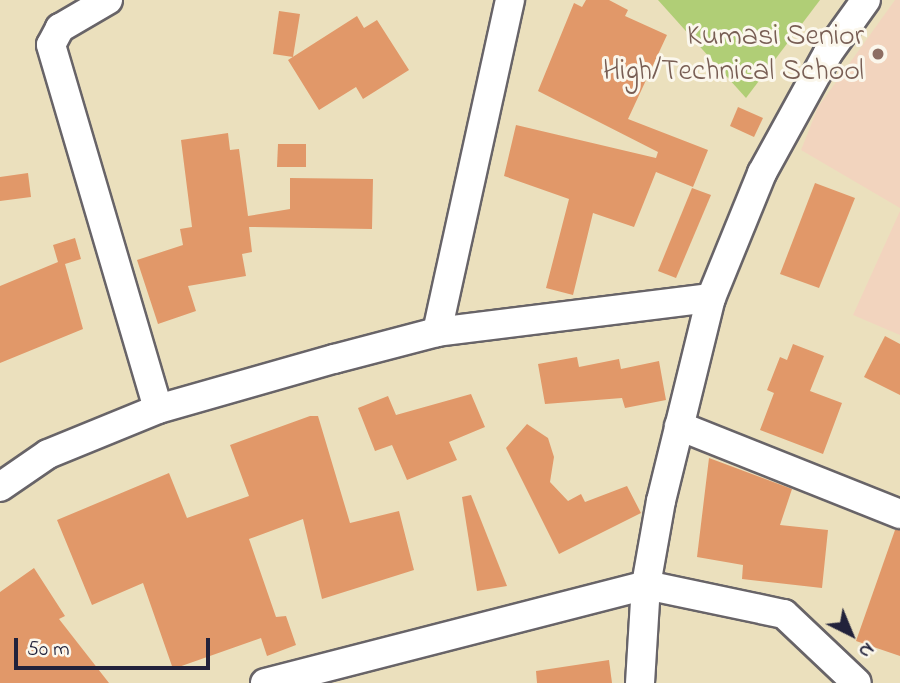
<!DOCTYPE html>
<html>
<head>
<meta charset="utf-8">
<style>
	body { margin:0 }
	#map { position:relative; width:900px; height:683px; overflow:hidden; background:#ebe0bd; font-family:"Indie Flower",sans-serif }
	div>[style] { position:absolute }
	.built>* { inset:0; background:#f2d4be }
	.green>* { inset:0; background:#b0ce76 }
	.building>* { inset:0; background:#e19869 }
	.roads { filter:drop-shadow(2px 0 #686468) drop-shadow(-2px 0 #686468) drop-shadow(0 2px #686468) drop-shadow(0 -2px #686468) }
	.minor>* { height:28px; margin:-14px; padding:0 14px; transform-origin:14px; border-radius:14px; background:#fff }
	.dots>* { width:19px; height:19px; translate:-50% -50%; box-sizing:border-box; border:4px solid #fbf7ec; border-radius:50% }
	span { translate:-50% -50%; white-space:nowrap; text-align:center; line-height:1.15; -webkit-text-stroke:6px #fbf7ec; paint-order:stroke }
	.education-label { font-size:30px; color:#785e54 }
	.right { translate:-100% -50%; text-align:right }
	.north { position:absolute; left:816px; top:599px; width:70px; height:70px; -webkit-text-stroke:5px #fbf7ec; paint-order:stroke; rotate:137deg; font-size:19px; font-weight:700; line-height:28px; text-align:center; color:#22223b }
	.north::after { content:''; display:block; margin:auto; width:24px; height:32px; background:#22223b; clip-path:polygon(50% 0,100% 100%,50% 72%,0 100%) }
	.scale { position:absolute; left:14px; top:638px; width:196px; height:32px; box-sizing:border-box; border:4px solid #22223b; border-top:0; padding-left:9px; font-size:21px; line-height:24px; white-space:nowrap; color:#22223b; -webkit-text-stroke:5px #fbf7ec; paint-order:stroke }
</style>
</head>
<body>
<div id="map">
	<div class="built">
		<i style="clip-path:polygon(895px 0,900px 0,900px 208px,801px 150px,818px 107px)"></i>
		<i style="clip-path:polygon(900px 211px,900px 335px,853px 315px)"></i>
	</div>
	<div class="green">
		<i style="clip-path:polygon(658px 0,820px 0,746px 98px)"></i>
	</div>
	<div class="building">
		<i style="clip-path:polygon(586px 0,609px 0,628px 10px,625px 16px,667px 35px,628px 119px,708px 150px,693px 187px,656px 172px,634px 227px,593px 213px,573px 295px,546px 288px,569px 199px,504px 176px,516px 125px,656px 158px,658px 152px,538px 91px,574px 3px,582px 7px)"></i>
		<i style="clip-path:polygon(279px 11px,300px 14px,293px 57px,273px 54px)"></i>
		<i style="clip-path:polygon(357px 16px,364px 28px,377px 20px,409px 70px,363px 99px,356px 87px,319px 110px,288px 60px)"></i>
		<i style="clip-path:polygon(738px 107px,763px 118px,754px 137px,730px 126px)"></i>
		<i style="clip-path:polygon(228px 133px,230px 150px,239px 149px,248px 216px,290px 209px,290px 178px,373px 179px,372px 229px,249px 227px,252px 252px,242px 254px,246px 276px,188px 286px,196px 311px,158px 324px,137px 260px,183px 245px,180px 229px,192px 227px,181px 140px)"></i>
		<i style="clip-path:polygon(278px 144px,306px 144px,306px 167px,277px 167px)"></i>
		<i style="clip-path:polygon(28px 173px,31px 197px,0 201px,0 177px)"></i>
		<i style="clip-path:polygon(815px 183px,855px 198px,819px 288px,780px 274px)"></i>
		<i style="clip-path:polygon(692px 188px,711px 195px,676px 278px,658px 271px)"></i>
		<i style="clip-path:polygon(75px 238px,81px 259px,65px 264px,83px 329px,0 363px,0 286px,58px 262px,53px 245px)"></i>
		<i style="clip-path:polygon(885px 336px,900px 344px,900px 395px,864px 377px)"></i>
		<i style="clip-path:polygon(793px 344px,824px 356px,810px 391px,842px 403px,823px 454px,760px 430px,774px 393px,767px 390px,780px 357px,787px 360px)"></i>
		<i style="clip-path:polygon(577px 357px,579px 367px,619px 359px,621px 369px,659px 361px,666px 400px,625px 408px,622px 398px,545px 404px,538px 364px)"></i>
		<i style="clip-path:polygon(471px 394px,485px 427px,449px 442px,457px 460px,407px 480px,392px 445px,375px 451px,358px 408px,388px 396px,396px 415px)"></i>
		<i style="clip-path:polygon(310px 416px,318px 416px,350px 523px,399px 511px,414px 570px,322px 599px,303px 519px,249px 539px,276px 617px,286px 616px,296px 645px,267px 656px,261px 638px,173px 669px,143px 583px,92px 605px,57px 520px,169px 473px,187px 518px,249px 496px,230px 445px)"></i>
		<i style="clip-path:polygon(527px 424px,548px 438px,554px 457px,550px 482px,568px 501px,581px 494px,585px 502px,627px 486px,641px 513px,559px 554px,506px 448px)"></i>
		<i style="clip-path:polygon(709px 458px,792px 489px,780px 525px,828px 530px,822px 588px,742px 579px,743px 565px,697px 557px)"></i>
		<i style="clip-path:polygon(471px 495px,507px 586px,477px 591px,462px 497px)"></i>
		<i style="clip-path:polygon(895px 530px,900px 530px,900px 656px,856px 641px)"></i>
		<i style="clip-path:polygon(34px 568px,65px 616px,59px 619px,109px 683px,0 683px,0 592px)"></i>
		<i style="clip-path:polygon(609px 660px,612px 683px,537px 683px,536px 671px)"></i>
	</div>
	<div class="roads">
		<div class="minor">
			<i style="left:108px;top:0;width:56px;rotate:149.7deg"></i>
			<i style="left:60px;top:28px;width:19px;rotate:118deg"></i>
			<i style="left:51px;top:45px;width:379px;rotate:73.6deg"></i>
			<i style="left:437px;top:332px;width:340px;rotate:-77.6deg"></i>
			<i style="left:679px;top:426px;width:238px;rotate:21.7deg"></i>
			<i style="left:0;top:487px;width:58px;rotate:-34.5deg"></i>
			<i style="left:48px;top:454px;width:119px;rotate:-22.2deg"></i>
			<i style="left:158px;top:409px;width:183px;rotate:-15.9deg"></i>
			<i style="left:334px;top:359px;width:106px;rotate:-14.7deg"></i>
			<i style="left:437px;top:332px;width:276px;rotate:-7.1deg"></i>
			<i style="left:265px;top:683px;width:393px;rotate:-14.4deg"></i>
			<i style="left:646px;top:585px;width:141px;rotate:11.9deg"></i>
			<i style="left:784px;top:614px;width:100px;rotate:43.4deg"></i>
			<i style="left:640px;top:683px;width:98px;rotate:-86.5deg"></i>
			<i style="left:646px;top:585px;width:85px;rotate:-79.9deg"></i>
			<i style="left:661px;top:501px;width:209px;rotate:-76.2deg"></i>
			<i style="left:711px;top:298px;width:135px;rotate:-67.8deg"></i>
			<i style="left:762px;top:173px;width:137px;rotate:-61.2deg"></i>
			<i style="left:828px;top:53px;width:65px;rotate:-54.4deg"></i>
		</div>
	</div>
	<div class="dots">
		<i style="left:878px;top:54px;background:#8d6e63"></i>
	</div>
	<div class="education-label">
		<span class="right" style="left:864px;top:54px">Kumasi Senior<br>High/Technical School</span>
	</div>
	<div class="north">N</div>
	<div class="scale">50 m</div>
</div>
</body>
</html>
